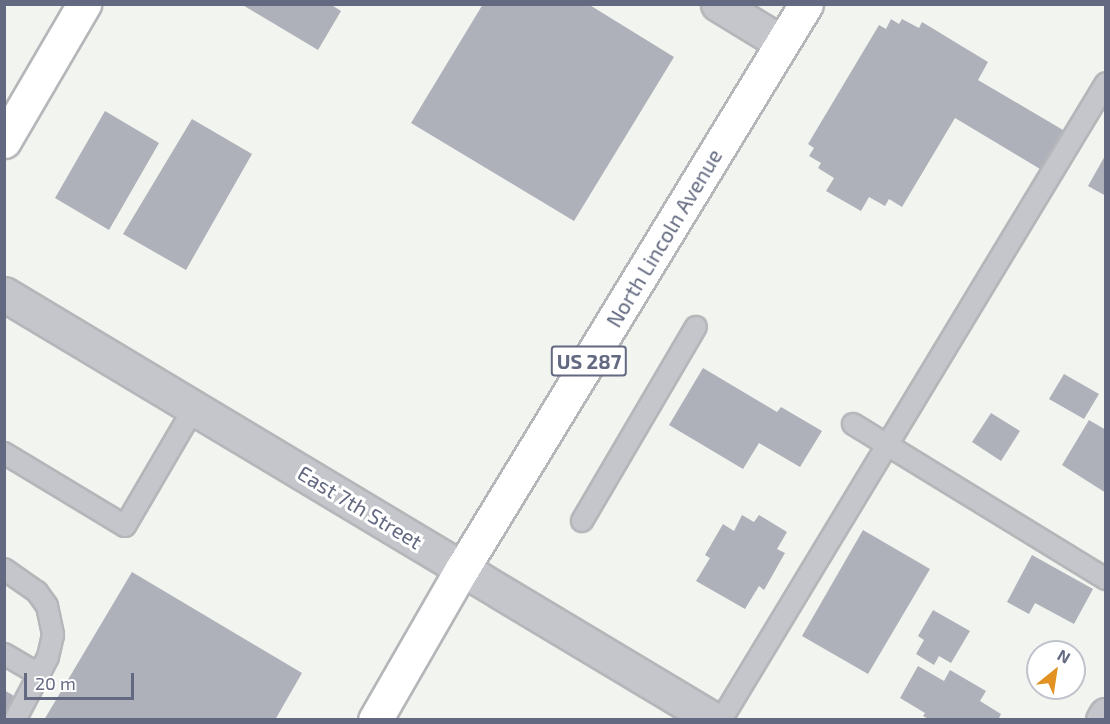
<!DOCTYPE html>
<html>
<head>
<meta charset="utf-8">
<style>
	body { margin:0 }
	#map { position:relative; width:1110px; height:724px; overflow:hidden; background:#f2f4ef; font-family:"Exo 2",sans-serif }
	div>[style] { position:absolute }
	.building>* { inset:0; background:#aeb1b9 }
	.roads { filter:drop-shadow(2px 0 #b5b6ba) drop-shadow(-2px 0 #b5b6ba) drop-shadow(0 2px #b5b6ba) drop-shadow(0 -2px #b5b6ba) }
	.service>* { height:20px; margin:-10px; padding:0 10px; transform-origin:10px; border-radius:10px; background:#c5c6cb }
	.minor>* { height:33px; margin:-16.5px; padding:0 16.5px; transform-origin:16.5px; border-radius:16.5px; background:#c5c6cb }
	.trunk>* { height:33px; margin:-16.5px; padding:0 16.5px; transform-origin:16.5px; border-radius:16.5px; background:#fff }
	span { translate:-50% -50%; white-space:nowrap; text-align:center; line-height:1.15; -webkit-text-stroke:6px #fff; paint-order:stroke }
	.shield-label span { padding:2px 4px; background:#fff; border:2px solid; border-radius:4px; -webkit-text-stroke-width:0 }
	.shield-label { font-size:20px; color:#636980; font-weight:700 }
	.street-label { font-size:21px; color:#636980 }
	.frame { position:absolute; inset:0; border:6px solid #636980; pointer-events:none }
	.north { position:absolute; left:1026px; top:640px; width:60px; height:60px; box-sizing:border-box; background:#fff; border:2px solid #c1c3cc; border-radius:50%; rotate:30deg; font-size:16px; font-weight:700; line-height:24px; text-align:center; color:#636980 }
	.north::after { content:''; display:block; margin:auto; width:21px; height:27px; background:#e19222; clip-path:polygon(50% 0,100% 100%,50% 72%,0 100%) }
	.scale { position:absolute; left:24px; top:673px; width:110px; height:27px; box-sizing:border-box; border:3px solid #636980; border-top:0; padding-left:8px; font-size:18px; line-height:21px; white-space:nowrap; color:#636980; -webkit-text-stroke:4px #fff; paint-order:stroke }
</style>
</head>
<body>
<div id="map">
	<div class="building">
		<i style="clip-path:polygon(241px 4px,330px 4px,341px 11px,318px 50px)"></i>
		<i style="clip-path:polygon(483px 4px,588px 4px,674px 57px,574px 221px,411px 123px)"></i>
		<i style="clip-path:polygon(891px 19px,899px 24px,902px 19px,919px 28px,922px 22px,988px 62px,978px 80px,1063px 130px,1040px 169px,955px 118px,902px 207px,889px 199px,885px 206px,869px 197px,861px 211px,826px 191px,834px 178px,818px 168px,821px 163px,809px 156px,814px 148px,808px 144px,879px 25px,886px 29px)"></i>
		<i style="clip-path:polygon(105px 111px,159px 143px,109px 230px,55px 198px)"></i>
		<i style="clip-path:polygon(192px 119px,252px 154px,186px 270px,123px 234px)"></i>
		<i style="clip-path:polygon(1106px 154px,1106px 196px,1088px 186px)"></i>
		<i style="clip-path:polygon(703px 368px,777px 412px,781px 407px,822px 431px,800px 467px,759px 443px,743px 469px,669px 425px)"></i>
		<i style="clip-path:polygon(1064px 374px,1099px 394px,1084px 419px,1049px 399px)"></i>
		<i style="clip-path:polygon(991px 413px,1020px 431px,1001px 461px,972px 442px)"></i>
		<i style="clip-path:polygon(1089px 420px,1106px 430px,1106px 493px,1062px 465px)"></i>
		<i style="clip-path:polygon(742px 515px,754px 522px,759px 515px,787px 532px,777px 549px,785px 553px,764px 590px,759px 586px,745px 609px,696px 581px,710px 558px,705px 555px,723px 524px,734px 531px)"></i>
		<i style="clip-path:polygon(863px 530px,930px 569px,868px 674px,802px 636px)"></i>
		<i style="clip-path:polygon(1032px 555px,1093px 589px,1074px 624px,1035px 603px,1029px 614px,1007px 602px)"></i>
		<i style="clip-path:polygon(132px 572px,302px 673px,275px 720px,44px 720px)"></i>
		<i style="clip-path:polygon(933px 610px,970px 631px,951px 663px,939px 656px,934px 665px,916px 654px,924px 640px,918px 636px)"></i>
		<i style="clip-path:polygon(918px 666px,944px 681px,950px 670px,986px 691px,980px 701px,1001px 714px,998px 720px,930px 720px,923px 716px,925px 713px,900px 698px)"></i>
		<i style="clip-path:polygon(4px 690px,21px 700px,9px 720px,4px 720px)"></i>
	</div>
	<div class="roads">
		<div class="service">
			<i style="left:853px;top:424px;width:297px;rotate:31.5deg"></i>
			<i style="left:4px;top:453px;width:141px;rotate:31.1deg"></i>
			<i style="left:125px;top:526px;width:137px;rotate:-59.7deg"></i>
			<i style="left:582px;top:521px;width:225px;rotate:-59.6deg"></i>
			<i style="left:4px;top:569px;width:40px;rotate:34.9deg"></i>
			<i style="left:37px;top:592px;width:17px;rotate:54deg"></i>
			<i style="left:47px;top:606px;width:30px;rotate:78deg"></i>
			<i style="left:53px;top:635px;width:23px;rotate:103deg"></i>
			<i style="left:48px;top:657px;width:71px;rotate:117.6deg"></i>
			<i style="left:4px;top:654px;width:42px;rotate:30.3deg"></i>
			<i style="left:721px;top:720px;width:744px;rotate:-58.85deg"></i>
		</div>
		<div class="minor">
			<i style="left:718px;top:4px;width:75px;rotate:31.4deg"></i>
			<i style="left:4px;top:294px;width:828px;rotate:30.96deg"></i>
			<i style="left:1103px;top:720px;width:6px;rotate:-59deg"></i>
		</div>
		<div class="trunk">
			<i style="left:4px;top:141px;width:159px;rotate:-59.7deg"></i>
			<i style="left:375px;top:720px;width:174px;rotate:-60.1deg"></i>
			<i style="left:462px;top:569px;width:661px;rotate:-58.66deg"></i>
		</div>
	</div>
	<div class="shield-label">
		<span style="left:589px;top:361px">US 287</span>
	</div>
	<div class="street-label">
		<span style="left:664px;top:238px;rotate:-59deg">North Lincoln Avenue</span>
		<span style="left:360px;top:507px;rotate:31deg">East 7th Street</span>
	</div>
	<div class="frame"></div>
	<div class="north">N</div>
	<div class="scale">20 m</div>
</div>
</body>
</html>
